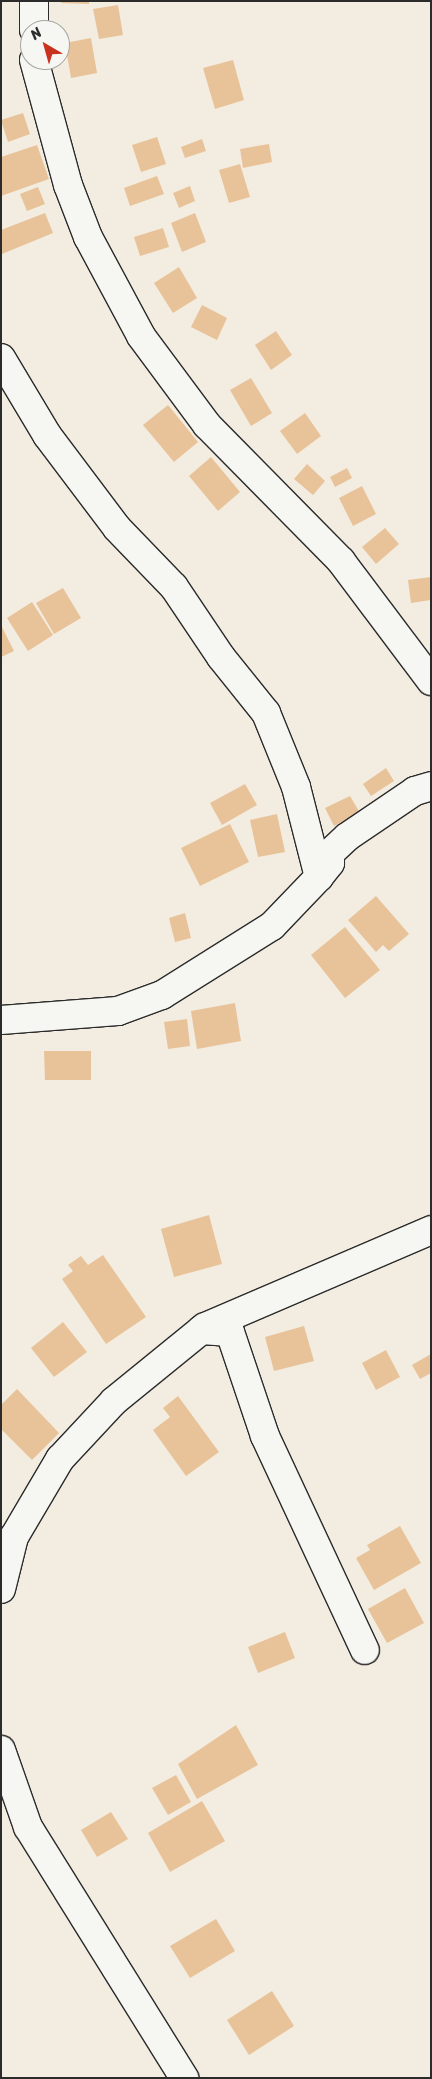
<!DOCTYPE html>
<html>
<head>
<meta charset="utf-8">
<style>
	body { margin:0 }
	#map { position:relative; width:432px; height:2079px; overflow:hidden; background:#f3ece0; font-family:Sriracha,sans-serif }
	div>[style] { position:absolute }
	.building>* { inset:0; background:#e8c399 }
	.roads { filter:drop-shadow(1px 0 #2b2b2b) drop-shadow(-1px 0 #2b2b2b) drop-shadow(0 1px #2b2b2b) drop-shadow(0 -1px #2b2b2b) }
	.minor>* { height:28px; margin:-14px; padding:0 14px; transform-origin:14px; border-radius:14px; background:#f6f6f2 }
	span { translate:-50% -50%; white-space:nowrap; text-align:center; line-height:1.15; -webkit-text-stroke:5px #f6f6f2; paint-order:stroke }
	.frame { position:absolute; inset:0; border:2px solid #2b2b2b; pointer-events:none }
	.north { position:absolute; left:20px; top:20px; width:50px; height:50px; box-sizing:border-box; background:#f6f6f2; border:1px solid #a5a5a2; border-radius:50%; rotate:322deg; font-size:14px; font-weight:700; line-height:20px; text-align:center; color:#2b2b2b }
	.north::after { content:''; display:block; margin:auto; width:18px; height:22px; background:#c8321e; clip-path:polygon(50% 0,100% 100%,50% 72%,0 100%) }
</style>
</head>
<body>
<div id="map">
	<div class="building">
		<i style="clip-path:polygon(62px 1px,89px 1px,89px 4px,61px 3px)"></i>
		<i style="clip-path:polygon(118px 5px,123px 35px,99px 39px,93px 9px)"></i>
		<i style="clip-path:polygon(91px 38px,97px 73px,71px 78px,65px 43px)"></i>
		<i style="clip-path:polygon(233px 60px,244px 100px,215px 109px,203px 68px)"></i>
		<i style="clip-path:polygon(23px 113px,30px 134px,8px 142px,1px 120px)"></i>
		<i style="clip-path:polygon(157px 137px,166px 164px,141px 172px,132px 145px)"></i>
		<i style="clip-path:polygon(202px 139px,206px 151px,185px 158px,181px 147px)"></i>
		<i style="clip-path:polygon(269px 144px,272px 162px,243px 168px,240px 149px)"></i>
		<i style="clip-path:polygon(37px 145px,49px 179px,1px 196px,1px 157px)"></i>
		<i style="clip-path:polygon(240px 164px,250px 197px,229px 203px,219px 170px)"></i>
		<i style="clip-path:polygon(157px 176px,164px 194px,130px 206px,124px 188px)"></i>
		<i style="clip-path:polygon(190px 186px,195px 201px,179px 208px,173px 193px)"></i>
		<i style="clip-path:polygon(38px 187px,45px 204px,27px 211px,20px 194px)"></i>
		<i style="clip-path:polygon(45px 213px,53px 233px,2px 254px,1px 230px)"></i>
		<i style="clip-path:polygon(195px 213px,206px 242px,182px 252px,171px 223px)"></i>
		<i style="clip-path:polygon(163px 228px,169px 247px,140px 256px,134px 237px)"></i>
		<i style="clip-path:polygon(179px 267px,197px 298px,173px 313px,154px 283px)"></i>
		<i style="clip-path:polygon(202px 305px,227px 318px,217px 340px,191px 327px)"></i>
		<i style="clip-path:polygon(276px 331px,292px 355px,271px 370px,255px 345px)"></i>
		<i style="clip-path:polygon(251px 378px,272px 413px,251px 426px,230px 390px)"></i>
		<i style="clip-path:polygon(168px 405px,198px 442px,174px 462px,143px 425px)"></i>
		<i style="clip-path:polygon(305px 413px,321px 436px,297px 454px,280px 431px)"></i>
		<i style="clip-path:polygon(211px 457px,240px 492px,218px 511px,189px 476px)"></i>
		<i style="clip-path:polygon(307px 464px,325px 481px,313px 495px,294px 479px)"></i>
		<i style="clip-path:polygon(347px 468px,352px 478px,335px 487px,330px 477px)"></i>
		<i style="clip-path:polygon(362px 486px,376px 514px,353px 526px,339px 498px)"></i>
		<i style="clip-path:polygon(385px 528px,399px 544px,376px 564px,362px 547px)"></i>
		<i style="clip-path:polygon(431px 577px,431px 600px,411px 603px,408px 580px)"></i>
		<i style="clip-path:polygon(63px 588px,81px 618px,54px 634px,36px 603px)"></i>
		<i style="clip-path:polygon(32px 602px,53px 635px,28px 651px,7px 618px)"></i>
		<i style="clip-path:polygon(1px 625px,14px 651px,1px 657px)"></i>
		<i style="clip-path:polygon(386px 768px,394px 781px,371px 796px,363px 784px)"></i>
		<i style="clip-path:polygon(245px 784px,257px 805px,222px 825px,210px 803px)"></i>
		<i style="clip-path:polygon(350px 796px,360px 813px,334px 826px,325px 808px)"></i>
		<i style="clip-path:polygon(277px 814px,285px 852px,258px 857px,250px 820px)"></i>
		<i style="clip-path:polygon(230px 824px,249px 862px,200px 886px,181px 848px)"></i>
		<i style="clip-path:polygon(376px 896px,409px 934px,389px 951px,383px 945px,376px 952px,348px 920px)"></i>
		<i style="clip-path:polygon(185px 913px,191px 938px,175px 942px,169px 918px)"></i>
		<i style="clip-path:polygon(345px 927px,380px 970px,345px 998px,311px 955px)"></i>
		<i style="clip-path:polygon(235px 1003px,241px 1041px,197px 1049px,191px 1011px)"></i>
		<i style="clip-path:polygon(187px 1019px,190px 1046px,168px 1049px,164px 1022px)"></i>
		<i style="clip-path:polygon(44px 1051px,91px 1051px,91px 1080px,45px 1080px)"></i>
		<i style="clip-path:polygon(209px 1215px,222px 1264px,174px 1277px,161px 1229px)"></i>
		<i style="clip-path:polygon(103px 1255px,146px 1317px,106px 1344px,62px 1279px,73px 1271px,68px 1265px,81px 1256px,88px 1265px)"></i>
		<i style="clip-path:polygon(63px 1322px,87px 1352px,54px 1377px,31px 1348px)"></i>
		<i style="clip-path:polygon(304px 1326px,314px 1361px,274px 1371px,265px 1337px)"></i>
		<i style="clip-path:polygon(386px 1350px,400px 1377px,376px 1390px,362px 1363px)"></i>
		<i style="clip-path:polygon(431px 1354px,431px 1373px,420px 1379px,412px 1365px)"></i>
		<i style="clip-path:polygon(17px 1389px,59px 1433px,32px 1460px,1px 1429px,1px 1405px)"></i>
		<i style="clip-path:polygon(178px 1396px,219px 1452px,186px 1476px,153px 1430px,170px 1417px,163px 1408px)"></i>
		<i style="clip-path:polygon(400px 1526px,421px 1563px,374px 1590px,356px 1558px,370px 1550px,367px 1545px)"></i>
		<i style="clip-path:polygon(405px 1588px,424px 1623px,387px 1643px,368px 1609px)"></i>
		<i style="clip-path:polygon(285px 1632px,295px 1658px,258px 1673px,248px 1647px)"></i>
		<i style="clip-path:polygon(236px 1725px,258px 1765px,197px 1799px,178px 1764px)"></i>
		<i style="clip-path:polygon(176px 1775px,191px 1802px,168px 1815px,152px 1788px)"></i>
		<i style="clip-path:polygon(202px 1801px,225px 1841px,170px 1872px,148px 1833px)"></i>
		<i style="clip-path:polygon(111px 1812px,128px 1839px,97px 1857px,81px 1830px)"></i>
		<i style="clip-path:polygon(216px 1919px,235px 1951px,190px 1978px,170px 1946px)"></i>
		<i style="clip-path:polygon(272px 1991px,294px 2026px,249px 2055px,227px 2020px)"></i>
	</div>
	<div class="roads">
		<div class="minor">
			<i style="left:34px;top:1px;width:29px;rotate:90deg"></i>
			<i style="left:34px;top:60px;width:130px;rotate:74.8deg"></i>
			<i style="left:68px;top:185px;width:56px;rotate:69deg"></i>
			<i style="left:88px;top:237px;width:112px;rotate:61.8deg"></i>
			<i style="left:141px;top:336px;width:111px;rotate:53.4deg"></i>
			<i style="left:207px;top:425px;width:191px;rotate:45.4deg"></i>
			<i style="left:341px;top:561px;width:150px;rotate:53.1deg"></i>
			<i style="left:1px;top:358px;width:90px;rotate:59.1deg"></i>
			<i style="left:47px;top:435px;width:116px;rotate:53deg"></i>
			<i style="left:117px;top:528px;width:82px;rotate:46deg"></i>
			<i style="left:174px;top:587px;width:84px;rotate:56.1deg"></i>
			<i style="left:221px;top:657px;width:72px;rotate:51.2deg"></i>
			<i style="left:266px;top:713px;width:80px;rotate:67.9deg"></i>
			<i style="left:296px;top:787px;width:93px;rotate:75.7deg"></i>
			<i style="left:1px;top:1020px;width:117px;rotate:-4.4deg"></i>
			<i style="left:118px;top:1011px;width:47px;rotate:-20deg"></i>
			<i style="left:162px;top:995px;width:130px;rotate:-32.1deg"></i>
			<i style="left:272px;top:926px;width:68px;rotate:-46.2deg"></i>
			<i style="left:319px;top:877px;width:18px;rotate:-52deg"></i>
			<i style="left:330px;top:863px;width:10px;rotate:-90deg"></i>
			<i style="left:330px;top:853px;width:23px;rotate:-43deg"></i>
			<i style="left:347px;top:837px;width:82px;rotate:-34.1deg"></i>
			<i style="left:415px;top:791px;width:17px;rotate:-17deg"></i>
			<i style="left:201px;top:1330px;width:29px;rotate:4deg"></i>
			<i style="left:230px;top:1332px;width:110px;rotate:71.4deg"></i>
			<i style="left:265px;top:1436px;width:236px;rotate:65deg"></i>
			<i style="left:1px;top:1589px;width:54px;rotate:-76deg"></i>
			<i style="left:14px;top:1537px;width:91px;rotate:-59.5deg"></i>
			<i style="left:60px;top:1459px;width:79px;rotate:-47deg"></i>
			<i style="left:114px;top:1401px;width:117px;rotate:-39.1deg"></i>
			<i style="left:205px;top:1327px;width:246px;rotate:-23.2deg"></i>
			<i style="left:1px;top:1750px;width:82px;rotate:70.7deg"></i>
			<i style="left:28px;top:1827px;width:296px;rotate:58.1deg"></i>
		</div>
	</div>
	<div class="frame"></div>
	<div class="north">N</div>
</div>
</body>
</html>
